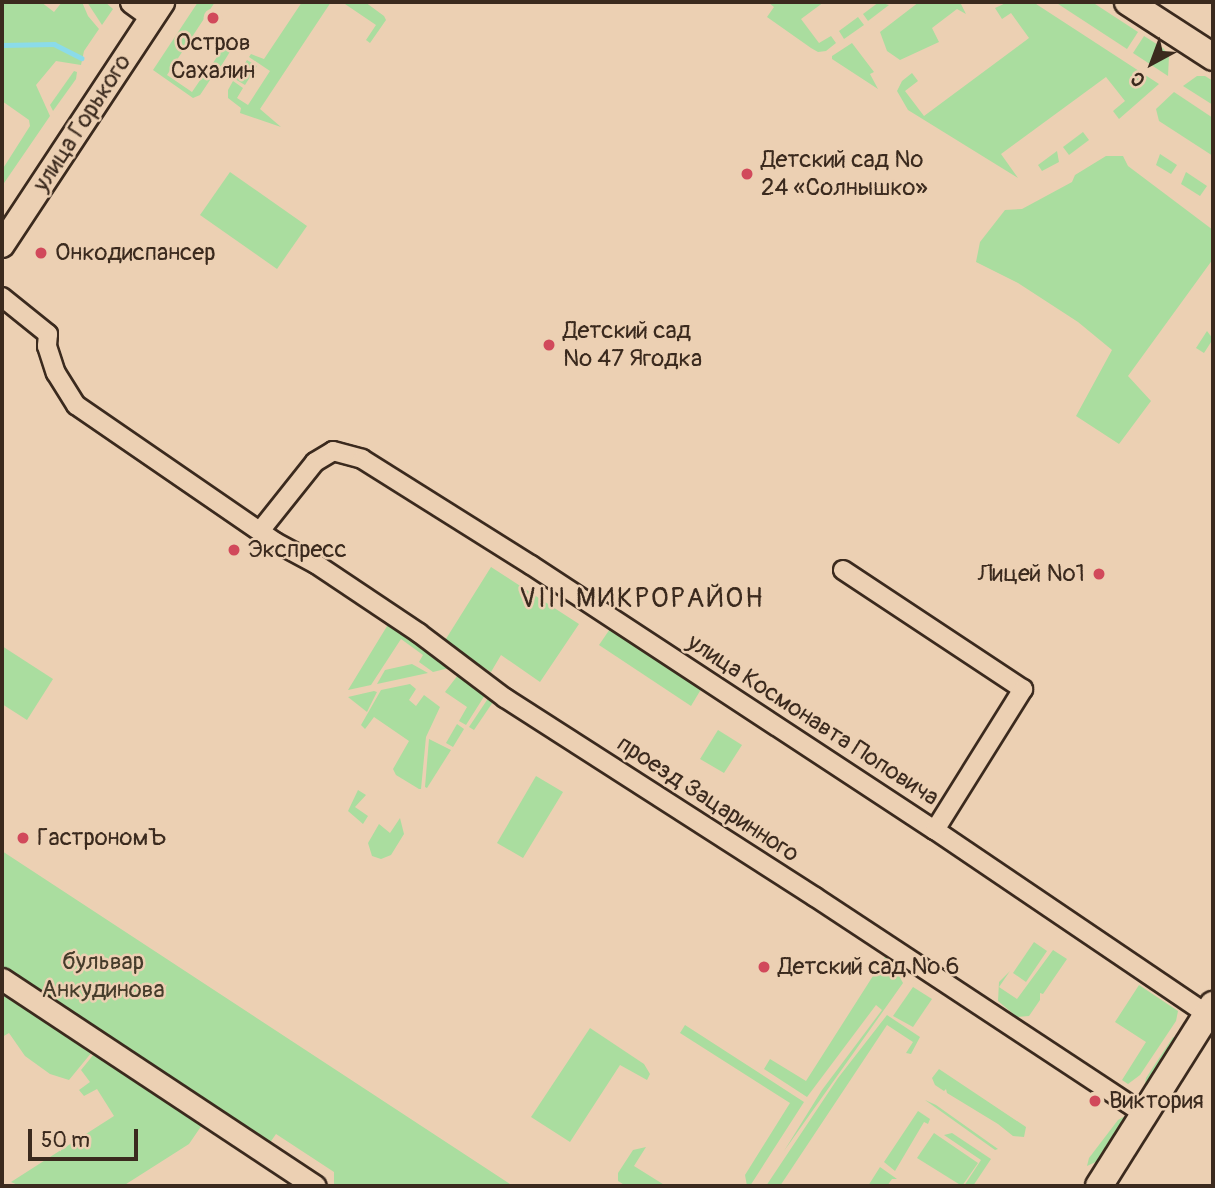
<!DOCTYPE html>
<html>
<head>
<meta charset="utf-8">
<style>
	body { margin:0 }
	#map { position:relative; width:1215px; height:1188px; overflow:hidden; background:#ecd0b3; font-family:Pangolin,sans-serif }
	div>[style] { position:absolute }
	.green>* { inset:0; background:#aadd9f }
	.stream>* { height:4.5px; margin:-2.25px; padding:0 2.25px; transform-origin:2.25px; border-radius:2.25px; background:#8bdbe9 }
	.roads { filter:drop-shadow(2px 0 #3b2a1e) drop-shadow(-2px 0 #3b2a1e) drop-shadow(0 2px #3b2a1e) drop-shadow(0 -2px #3b2a1e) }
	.minor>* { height:18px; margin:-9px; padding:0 9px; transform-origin:9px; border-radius:9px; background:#ecd0b3 }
	.tertiary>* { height:21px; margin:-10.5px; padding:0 10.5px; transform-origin:10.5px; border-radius:10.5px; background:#ecd0b3 }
	.secondary>* { height:24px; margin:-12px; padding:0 12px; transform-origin:12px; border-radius:12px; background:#ecd0b3 }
	.primary>* { height:26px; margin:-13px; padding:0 13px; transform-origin:13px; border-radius:13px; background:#ecd0b3 }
	.dots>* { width:19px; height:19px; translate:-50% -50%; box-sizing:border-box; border:4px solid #ecd0b3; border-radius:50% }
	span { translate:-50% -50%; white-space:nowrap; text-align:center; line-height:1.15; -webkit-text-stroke:5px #ecd0b3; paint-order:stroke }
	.poi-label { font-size:24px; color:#3b2a1e }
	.left { translate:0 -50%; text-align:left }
	.right { translate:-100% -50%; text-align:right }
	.street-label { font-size:24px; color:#3b2a1e }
	.park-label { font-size:24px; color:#463c2b }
	.quarter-label { font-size:28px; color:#3b2a1e; letter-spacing:2px }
	.frame { position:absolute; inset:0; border:4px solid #3b2a1e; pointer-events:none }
	.north { position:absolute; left:1117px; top:28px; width:70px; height:70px; -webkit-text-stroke:5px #ecd0b3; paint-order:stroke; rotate:221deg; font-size:19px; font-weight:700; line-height:28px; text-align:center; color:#3b2a1e }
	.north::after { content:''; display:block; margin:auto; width:24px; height:32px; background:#3b2a1e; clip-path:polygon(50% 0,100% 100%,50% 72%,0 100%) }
	.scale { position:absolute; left:28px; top:1129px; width:110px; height:32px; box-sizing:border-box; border:4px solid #3b2a1e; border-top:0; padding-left:9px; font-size:21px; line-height:24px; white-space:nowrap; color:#3b2a1e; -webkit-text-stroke:5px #ecd0b3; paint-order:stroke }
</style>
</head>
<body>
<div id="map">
	<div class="green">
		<i style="clip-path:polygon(2px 2px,41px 2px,54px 12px,62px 2px,82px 2px,88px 16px,99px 29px,84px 51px,81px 65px,56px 61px,36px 85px,50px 116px,2px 186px,2px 170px,30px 126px,29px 120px,2px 101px)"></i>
		<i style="clip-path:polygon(87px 2px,105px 2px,113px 9px,102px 25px)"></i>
		<i style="clip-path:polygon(198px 2px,215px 2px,167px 75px,192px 92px,205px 73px,212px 77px,200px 95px,193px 98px,153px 70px)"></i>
		<i style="clip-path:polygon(302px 2px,331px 2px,260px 109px,281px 127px,240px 113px,241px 108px,228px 98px,228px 90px,233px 81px,243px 88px,237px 98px,248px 105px,270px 71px,249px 57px,251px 54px,264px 59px)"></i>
		<i style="clip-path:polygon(342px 2px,365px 2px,384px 16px,386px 20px,370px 43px,366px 40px,376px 25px)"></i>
		<i style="clip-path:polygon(768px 2px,824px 2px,801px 19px,819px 43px,831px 36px,836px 43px,826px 51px,818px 52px,811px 48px,767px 17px,774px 7px)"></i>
		<i style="clip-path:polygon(879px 2px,889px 5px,868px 21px,863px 14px)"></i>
		<i style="clip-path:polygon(919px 2px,960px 2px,966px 14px,957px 9px,932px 28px,939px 42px,900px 60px,887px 51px,880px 32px)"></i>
		<i style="clip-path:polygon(1008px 2px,1033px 2px,1159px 84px,1119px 119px,1113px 111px,1125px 101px,1106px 77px,1001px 154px,1018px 178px,908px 110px,897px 91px,902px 81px,912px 73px,918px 81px,905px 91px,924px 116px,1029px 38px,1011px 13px,1002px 19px,995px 8px)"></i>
		<i style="clip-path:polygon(1055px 2px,1092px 2px,1138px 32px,1127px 49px)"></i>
		<i style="clip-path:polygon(858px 17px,864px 25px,844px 39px,839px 31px)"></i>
		<i style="clip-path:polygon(1144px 36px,1163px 48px,1169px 56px,1168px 76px,1133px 53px)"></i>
		<i style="clip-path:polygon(852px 43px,874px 72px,870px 74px,878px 89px,832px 59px,832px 56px)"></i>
		<i style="clip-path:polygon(224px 46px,231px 50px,218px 71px,211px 66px)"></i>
		<i style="clip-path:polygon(247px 60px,257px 66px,245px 85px,235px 79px)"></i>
		<i style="clip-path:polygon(74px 71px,77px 72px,76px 79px,53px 111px,50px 105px)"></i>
		<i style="clip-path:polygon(1197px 76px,1205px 76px,1213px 81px,1213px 105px,1183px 86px)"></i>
		<i style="clip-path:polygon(1174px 92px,1213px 118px,1213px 156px,1159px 121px,1156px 109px)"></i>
		<i style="clip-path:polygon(1083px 132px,1089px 140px,1069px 155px,1063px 147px)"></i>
		<i style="clip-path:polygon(1057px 151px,1059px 162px,1042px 171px,1038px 165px)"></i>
		<i style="clip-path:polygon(1160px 154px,1177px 165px,1171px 174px,1156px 165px)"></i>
		<i style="clip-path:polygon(1106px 156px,1123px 156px,1128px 166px,1213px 230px,1213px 259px,1128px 376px,1151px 401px,1119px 444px,1076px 416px,1112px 350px,1078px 322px,1018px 283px,976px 262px,980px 242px,1005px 210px,1022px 209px,1072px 182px,1075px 175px)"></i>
		<i style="clip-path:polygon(230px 172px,307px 226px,277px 269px,200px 215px)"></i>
		<i style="clip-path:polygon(1186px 172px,1207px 186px,1200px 196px,1181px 184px)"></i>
		<i style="clip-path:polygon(1207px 331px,1213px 339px,1204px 353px,1196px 348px)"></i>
		<i style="clip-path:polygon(491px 567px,579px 624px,540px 682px,501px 655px,491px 672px,444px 642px)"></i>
		<i style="clip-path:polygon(392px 618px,457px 666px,433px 672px,419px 662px,423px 655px,401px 639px,371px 685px,348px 690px)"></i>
		<i style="clip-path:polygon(612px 626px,703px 686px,691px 706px,599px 645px)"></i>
		<i style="clip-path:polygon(2px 646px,53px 679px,27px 720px,2px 704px)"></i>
		<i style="clip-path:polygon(412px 664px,428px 673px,377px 684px,385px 670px)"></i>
		<i style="clip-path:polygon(461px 671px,467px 673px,465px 680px,485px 695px,466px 725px,459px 721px,467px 707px,445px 692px)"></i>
		<i style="clip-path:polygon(410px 684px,416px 689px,409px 700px,416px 706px,424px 695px,440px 707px,426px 737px,421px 789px,419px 789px,396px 775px,393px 769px,409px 741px,374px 717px,365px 729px,361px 725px,381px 690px)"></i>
		<i style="clip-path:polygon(374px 691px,377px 692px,367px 712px,348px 697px)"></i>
		<i style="clip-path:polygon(495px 692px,495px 699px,474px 730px,469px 727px,489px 697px)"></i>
		<i style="clip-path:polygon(457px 724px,464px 729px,453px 747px,446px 743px)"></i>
		<i style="clip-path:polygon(718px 730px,742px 745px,724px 773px,700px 759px)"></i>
		<i style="clip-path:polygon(429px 739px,451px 750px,427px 788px,425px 787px)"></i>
		<i style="clip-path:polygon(536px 776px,563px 792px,523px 858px,497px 843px)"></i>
		<i style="clip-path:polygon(358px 790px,366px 795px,355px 807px,368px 816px,363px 824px,348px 811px)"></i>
		<i style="clip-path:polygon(400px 818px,404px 834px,391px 855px,381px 859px,372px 856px,368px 843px,379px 824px,390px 833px)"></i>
		<i style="clip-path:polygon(2px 851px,513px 1186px,334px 1186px,334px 1172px,276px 1134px,269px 1144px,2px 968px)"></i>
		<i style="clip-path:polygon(1034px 942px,1047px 951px,1026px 982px,1013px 973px)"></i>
		<i style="clip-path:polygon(1053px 950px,1067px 959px,1043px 994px,1040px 993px,1040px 1000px,1029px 1016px,1017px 1017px,998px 1001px,999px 982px,1010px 971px,999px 987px,1017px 999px)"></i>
		<i style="clip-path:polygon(887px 954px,903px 983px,784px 1151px,822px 1090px,882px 1010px,876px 1005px,807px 1097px,764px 1069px,770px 1059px,806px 1081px)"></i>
		<i style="clip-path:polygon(1139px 985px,1178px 1011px,1176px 1021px,1140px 1075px,1128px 1084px,1122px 1080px,1146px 1042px,1115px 1022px)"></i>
		<i style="clip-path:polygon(913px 987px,932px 999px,913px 1027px,893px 1016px)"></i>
		<i style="clip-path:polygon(2px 992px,92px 1052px,69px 1080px,50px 1074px,25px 1056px,9px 1033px,2px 1037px)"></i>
		<i style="clip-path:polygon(887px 1015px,920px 1037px,911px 1054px,906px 1053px,913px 1042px,887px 1025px,780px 1186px,766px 1186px,838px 1078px)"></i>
		<i style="clip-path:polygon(685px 1025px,804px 1102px,750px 1186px,747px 1186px,745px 1175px,790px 1103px,680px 1033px)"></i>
		<i style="clip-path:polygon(590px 1028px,644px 1064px,650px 1074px,647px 1080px,620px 1065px,570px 1142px,531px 1117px)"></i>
		<i style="clip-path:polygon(1173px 1037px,1178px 1041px,1144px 1089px,1146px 1078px)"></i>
		<i style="clip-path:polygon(94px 1054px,202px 1125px,189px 1144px,123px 1186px,20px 1186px,11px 1182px,114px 1116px,97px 1089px,84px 1096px,79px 1090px,90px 1082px,81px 1070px)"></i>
		<i style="clip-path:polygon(939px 1069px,1026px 1127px,1024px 1137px,1013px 1136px,998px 1124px,947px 1093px,946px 1089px,944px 1091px,935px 1085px,932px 1078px)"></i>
		<i style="clip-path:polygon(925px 1100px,936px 1105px,998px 1149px,995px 1150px)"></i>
		<i style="clip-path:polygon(918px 1111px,930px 1119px,928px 1124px,924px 1122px,895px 1171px,884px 1162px)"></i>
		<i style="clip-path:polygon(1127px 1115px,1100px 1160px,1087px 1166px,1089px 1158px,1118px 1120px)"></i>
		<i style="clip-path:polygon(934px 1133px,978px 1163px,962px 1186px,917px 1158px)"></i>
		<i style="clip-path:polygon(952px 1133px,991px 1159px,973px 1186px,964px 1186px,981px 1160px,944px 1135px)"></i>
		<i style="clip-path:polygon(646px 1147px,634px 1166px,666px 1186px,626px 1186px,618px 1181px,618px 1173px,633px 1150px)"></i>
		<i style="clip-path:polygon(880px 1167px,897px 1179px,892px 1179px,887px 1186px,868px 1186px)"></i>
	</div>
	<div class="stream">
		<i style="left:2px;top:45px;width:52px;rotate:-1.1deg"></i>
		<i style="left:54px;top:44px;width:31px;rotate:27deg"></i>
	</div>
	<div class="roads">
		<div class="minor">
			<i style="left:2px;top:297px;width:59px;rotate:38.8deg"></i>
			<i style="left:48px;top:334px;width:12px;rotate:95deg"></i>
			<i style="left:47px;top:346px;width:28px;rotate:72deg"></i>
			<i style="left:56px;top:373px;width:38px;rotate:58deg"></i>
			<i style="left:76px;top:405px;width:242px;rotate:34.5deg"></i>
			<i style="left:275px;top:542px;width:47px;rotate:28.2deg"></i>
			<i style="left:316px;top:564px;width:124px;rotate:33.8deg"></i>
			<i style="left:419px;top:633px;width:108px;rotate:37.1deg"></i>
			<i style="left:505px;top:698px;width:368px;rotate:32.7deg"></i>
			<i style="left:815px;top:897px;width:396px;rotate:33.4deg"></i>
			<i style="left:260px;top:531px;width:88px;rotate:-51.4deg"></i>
			<i style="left:315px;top:462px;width:21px;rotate:-31deg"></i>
			<i style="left:333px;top:451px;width:30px;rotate:15deg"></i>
			<i style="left:362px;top:459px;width:199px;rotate:32.1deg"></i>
			<i style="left:531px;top:565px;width:483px;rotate:33.3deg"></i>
			<i style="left:935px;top:830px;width:328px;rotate:34.1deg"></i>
			<i style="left:843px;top:570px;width:216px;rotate:33.5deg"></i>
			<i style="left:1023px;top:689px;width:166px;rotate:122deg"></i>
		</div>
		<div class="tertiary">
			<i style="left:131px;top:2px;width:26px;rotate:36deg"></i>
			<i style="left:2px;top:979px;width:375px;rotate:33.5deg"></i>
		</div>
		<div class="secondary">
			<i style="left:2px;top:245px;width:291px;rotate:-56.6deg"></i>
		</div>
		<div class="primary">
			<i style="left:1128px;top:2px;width:101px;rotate:32.9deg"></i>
			<i style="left:1099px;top:1186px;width:214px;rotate:-57.8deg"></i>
		</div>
	</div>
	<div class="dots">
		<i style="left:213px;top:18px;background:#d1495b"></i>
		<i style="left:747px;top:174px;background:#d1495b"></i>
		<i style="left:41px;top:253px;background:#d1495b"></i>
		<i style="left:549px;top:345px;background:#d1495b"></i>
		<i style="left:234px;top:550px;background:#d1495b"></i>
		<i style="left:1099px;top:574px;background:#d1495b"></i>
		<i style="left:23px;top:838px;background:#d1495b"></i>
		<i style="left:764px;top:967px;background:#d1495b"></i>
		<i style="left:1095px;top:1101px;background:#d1495b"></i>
	</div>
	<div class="poi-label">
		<span style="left:213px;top:57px">Остров<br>Сахалин</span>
		<span class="left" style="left:761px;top:174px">Детский сад №<br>24 «Солнышко»</span>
		<span class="left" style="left:55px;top:253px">Онкодиспансер</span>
		<span class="left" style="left:563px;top:345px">Детский сад<br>№ 47 Ягодка</span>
		<span class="left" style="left:248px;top:550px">Экспресс</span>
		<span class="right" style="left:1085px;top:574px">Лицей №1</span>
		<span class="left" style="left:37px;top:838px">ГастрономЪ</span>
		<span class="left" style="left:778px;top:967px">Детский сад № 6</span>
		<span class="left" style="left:1109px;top:1101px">Виктория</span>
	</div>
	<div class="street-label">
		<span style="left:82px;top:123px;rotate:-57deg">улица Горького</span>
		<span style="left:813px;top:720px;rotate:33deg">улица Космонавта Поповича</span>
		<span style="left:708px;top:799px;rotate:33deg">проезд Зацаринного</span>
	</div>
	<div class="park-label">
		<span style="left:103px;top:976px">бульвар<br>Анкудинова</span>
	</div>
	<div class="quarter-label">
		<span style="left:642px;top:599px">VIII МИКРОРАЙОН</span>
	</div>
	<div class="frame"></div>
	<div class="north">С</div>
	<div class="scale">50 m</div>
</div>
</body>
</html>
